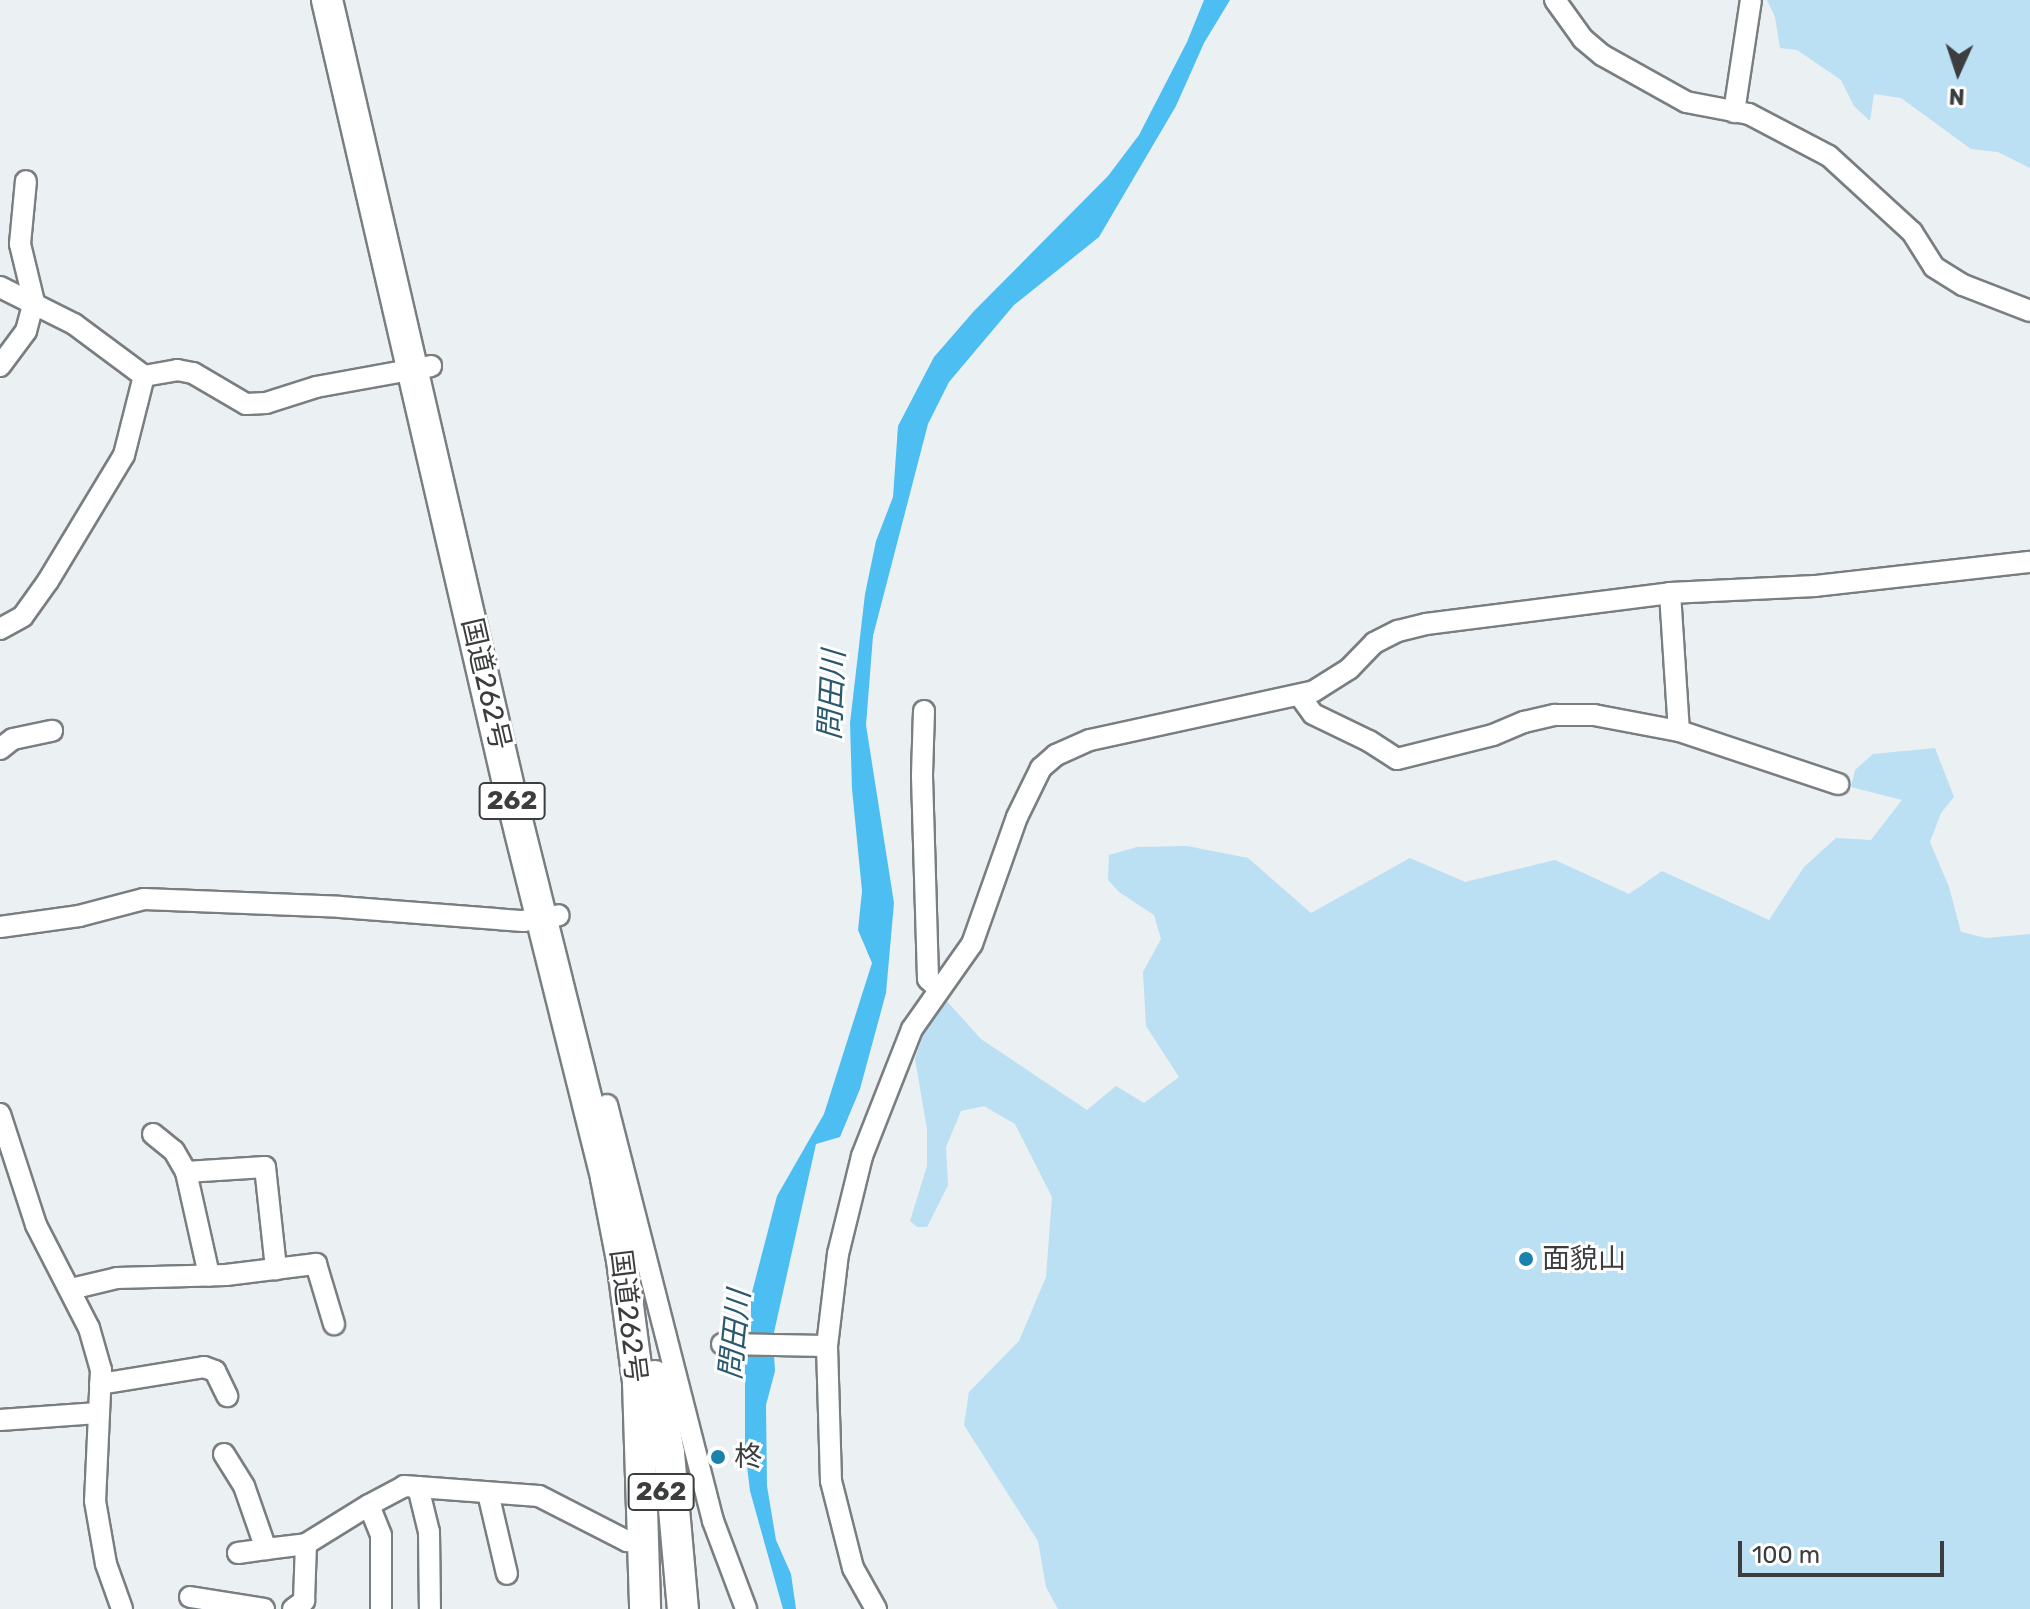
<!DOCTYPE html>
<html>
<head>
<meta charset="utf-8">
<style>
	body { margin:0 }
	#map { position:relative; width:2030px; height:1609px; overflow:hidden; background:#ebf0f3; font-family:Rubik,"Noto Sans JP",sans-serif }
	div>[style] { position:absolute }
	.green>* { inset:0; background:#bbdff3 }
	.water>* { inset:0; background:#4cbef1 }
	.roads { filter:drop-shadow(2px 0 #797e81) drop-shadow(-2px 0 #797e81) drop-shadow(0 2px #797e81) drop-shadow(0 -2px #797e81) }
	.minor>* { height:20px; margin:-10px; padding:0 10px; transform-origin:10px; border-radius:10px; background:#fff }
	.highway>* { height:30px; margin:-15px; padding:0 15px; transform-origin:15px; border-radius:15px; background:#fff }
	.dots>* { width:22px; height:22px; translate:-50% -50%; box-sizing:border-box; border:4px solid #fff; border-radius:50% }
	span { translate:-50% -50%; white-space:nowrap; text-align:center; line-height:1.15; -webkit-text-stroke:6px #fff; paint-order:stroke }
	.shield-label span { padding:2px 6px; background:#fff; border:2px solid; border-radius:6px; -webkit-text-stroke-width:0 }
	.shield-label { font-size:26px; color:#3b3d3e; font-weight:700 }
	.street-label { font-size:28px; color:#3b3d3e }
	.poi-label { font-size:28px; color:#3b3d3e }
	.left { translate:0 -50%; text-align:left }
	.water-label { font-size:30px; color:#2a596e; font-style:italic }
	.north { position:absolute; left:1918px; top:32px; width:80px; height:80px; -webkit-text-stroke:6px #fff; paint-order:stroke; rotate:183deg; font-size:22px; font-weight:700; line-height:32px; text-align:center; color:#3b3d3e }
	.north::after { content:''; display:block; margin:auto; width:28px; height:36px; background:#3b3d3e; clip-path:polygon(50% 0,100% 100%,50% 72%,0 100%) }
	.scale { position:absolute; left:1738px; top:1541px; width:206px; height:36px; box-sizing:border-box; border:4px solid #3b3d3e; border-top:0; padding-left:10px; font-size:24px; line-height:28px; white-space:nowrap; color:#3b3d3e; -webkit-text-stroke:6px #fff; paint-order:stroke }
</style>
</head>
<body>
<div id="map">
	<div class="green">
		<i style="clip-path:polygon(1767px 0,2030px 0,2030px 168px,1998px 152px,1971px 149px,1901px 98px,1874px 94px,1870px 121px,1854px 106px,1841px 80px,1797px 50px,1780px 48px,1775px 17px)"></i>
		<i style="clip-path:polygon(1935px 748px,1954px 797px,1941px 813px,1930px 842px,1949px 887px,1961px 932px,1986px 938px,2030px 934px,2030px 1609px,1058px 1609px,1046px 1587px,1038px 1541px,964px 1425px,969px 1392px,1019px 1341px,1046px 1277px,1052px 1197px,1015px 1124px,984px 1106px,961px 1111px,946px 1147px,948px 1185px,927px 1227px,917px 1227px,910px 1221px,927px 1166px,927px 1129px,915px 1059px,925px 1028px,944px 998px,981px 1039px,1087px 1110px,1116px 1086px,1144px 1103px,1179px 1077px,1146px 1026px,1143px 972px,1161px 939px,1154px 915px,1119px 892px,1108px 880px,1109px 855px,1137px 847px,1187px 846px,1248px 858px,1311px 913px,1410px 858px,1465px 882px,1555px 860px,1629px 894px,1662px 871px,1769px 920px,1804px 867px,1836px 838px,1871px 840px,1902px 800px,1851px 787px,1855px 770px,1873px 754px)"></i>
	</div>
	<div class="water">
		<i style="clip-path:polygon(1204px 0,1230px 0,1204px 43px,1176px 106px,1099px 237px,1014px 305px,949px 382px,928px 424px,873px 636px,866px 725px,894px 903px,886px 993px,860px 1089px,840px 1137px,816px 1144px,773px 1337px,775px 1371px,766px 1405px,767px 1486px,776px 1540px,791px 1574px,796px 1609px,783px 1609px,750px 1491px,745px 1449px,745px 1353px,751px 1338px,751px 1296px,777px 1196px,824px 1114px,872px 963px,858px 930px,862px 891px,852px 789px,850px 723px,865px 594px,876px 541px,893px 497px,898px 426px,934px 357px,974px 311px,1108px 176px,1139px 135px,1187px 42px)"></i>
	</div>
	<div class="roads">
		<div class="minor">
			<i style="left:1555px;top:0;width:48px;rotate:54.3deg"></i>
			<i style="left:1583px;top:39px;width:25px;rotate:40deg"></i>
			<i style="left:1602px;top:55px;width:96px;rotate:29.2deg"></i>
			<i style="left:1686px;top:102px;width:64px;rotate:10.8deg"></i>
			<i style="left:1749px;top:114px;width:90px;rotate:27.7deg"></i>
			<i style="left:1829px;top:156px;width:113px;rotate:42.5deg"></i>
			<i style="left:1912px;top:232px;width:41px;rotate:57.8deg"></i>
			<i style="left:1934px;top:267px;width:34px;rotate:32deg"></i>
			<i style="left:1963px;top:285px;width:72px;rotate:21.2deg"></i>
			<i style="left:1734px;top:112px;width:113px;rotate:-81.4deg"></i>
			<i style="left:0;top:287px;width:83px;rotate:26.6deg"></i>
			<i style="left:74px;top:324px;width:87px;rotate:36.6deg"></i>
			<i style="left:144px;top:376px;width:34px;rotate:-10deg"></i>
			<i style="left:177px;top:370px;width:16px;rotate:11deg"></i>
			<i style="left:193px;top:373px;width:61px;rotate:30.3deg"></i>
			<i style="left:246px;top:404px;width:20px;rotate:-3deg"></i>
			<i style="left:266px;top:403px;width:52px;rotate:-17.7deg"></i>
			<i style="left:316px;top:387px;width:117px;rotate:-10.3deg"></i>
			<i style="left:0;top:366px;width:44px;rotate:-53.4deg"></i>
			<i style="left:26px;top:331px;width:30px;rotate:-75deg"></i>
			<i style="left:34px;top:302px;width:60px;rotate:-103.6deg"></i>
			<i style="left:20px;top:244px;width:63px;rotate:-84.6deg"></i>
			<i style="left:1670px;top:593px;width:138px;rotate:86.3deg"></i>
			<i style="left:0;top:629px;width:26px;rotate:-29deg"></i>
			<i style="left:23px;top:616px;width:43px;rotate:-54.5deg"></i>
			<i style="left:48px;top:581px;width:147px;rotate:-58.9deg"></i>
			<i style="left:124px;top:455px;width:81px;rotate:-75.8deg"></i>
			<i style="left:1300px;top:696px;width:22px;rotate:54deg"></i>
			<i style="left:1313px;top:714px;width:62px;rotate:25.7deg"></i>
			<i style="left:1369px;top:741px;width:33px;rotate:33deg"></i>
			<i style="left:1397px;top:759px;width:99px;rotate:-14deg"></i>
			<i style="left:1493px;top:735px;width:34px;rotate:-23deg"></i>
			<i style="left:1524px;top:722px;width:32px;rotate:-13deg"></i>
			<i style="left:1555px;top:715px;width:39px"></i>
			<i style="left:1594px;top:715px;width:86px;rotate:10.7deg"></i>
			<i style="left:1679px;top:731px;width:168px;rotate:18.4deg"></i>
			<i style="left:924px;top:711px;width:65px;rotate:91.8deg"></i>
			<i style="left:922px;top:776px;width:203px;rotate:88.3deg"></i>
			<i style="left:928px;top:979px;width:13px;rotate:42deg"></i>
			<i style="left:0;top:749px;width:16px;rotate:-38deg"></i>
			<i style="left:13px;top:739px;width:40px;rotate:-12deg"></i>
			<i style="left:0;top:927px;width:80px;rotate:-7.9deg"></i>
			<i style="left:79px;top:916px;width:67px;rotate:-14.7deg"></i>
			<i style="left:144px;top:899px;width:196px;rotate:2.3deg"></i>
			<i style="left:340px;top:907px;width:184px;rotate:4.4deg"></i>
			<i style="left:523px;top:921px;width:36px;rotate:-9deg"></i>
			<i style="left:607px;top:1105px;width:429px;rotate:75.7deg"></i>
			<i style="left:713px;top:1521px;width:94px;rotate:69.4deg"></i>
			<i style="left:0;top:1114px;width:117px;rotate:72deg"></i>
			<i style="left:36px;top:1225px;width:116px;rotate:62.8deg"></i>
			<i style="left:89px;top:1328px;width:44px;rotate:74.1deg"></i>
			<i style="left:101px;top:1370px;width:131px;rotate:92.6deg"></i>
			<i style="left:95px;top:1501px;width:64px;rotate:80.1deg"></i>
			<i style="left:106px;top:1564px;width:48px;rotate:70.4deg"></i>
			<i style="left:153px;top:1134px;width:27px;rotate:39deg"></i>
			<i style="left:174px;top:1151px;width:24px;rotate:60deg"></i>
			<i style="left:186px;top:1172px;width:106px;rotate:77.4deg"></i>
			<i style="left:186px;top:1172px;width:79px;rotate:-3.6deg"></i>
			<i style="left:265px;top:1167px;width:103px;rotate:83.8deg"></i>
			<i style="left:71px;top:1289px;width:47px;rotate:-13.4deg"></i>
			<i style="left:117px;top:1278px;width:109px;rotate:-1.6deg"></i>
			<i style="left:226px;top:1275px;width:91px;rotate:-7deg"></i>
			<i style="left:316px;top:1264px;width:63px;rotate:73.3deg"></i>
			<i style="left:722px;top:1344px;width:105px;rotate:1.1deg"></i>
			<i style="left:100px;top:1384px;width:105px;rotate:-9.3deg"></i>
			<i style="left:204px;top:1367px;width:12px;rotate:20deg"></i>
			<i style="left:215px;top:1371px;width:28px;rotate:64deg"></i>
			<i style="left:0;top:1420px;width:98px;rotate:-4.1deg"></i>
			<i style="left:224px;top:1454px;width:38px;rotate:58deg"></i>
			<i style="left:244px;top:1486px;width:67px;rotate:70.8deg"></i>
			<i style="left:266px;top:1549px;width:40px;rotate:-7.1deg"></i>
			<i style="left:306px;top:1544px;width:74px;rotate:-31.8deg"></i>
			<i style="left:418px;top:1487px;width:121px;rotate:4.3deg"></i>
			<i style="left:539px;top:1496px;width:99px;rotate:27.1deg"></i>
			<i style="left:627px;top:1541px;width:19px;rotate:-3deg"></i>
			<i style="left:488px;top:1493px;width:83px;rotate:76.8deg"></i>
			<i style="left:238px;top:1553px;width:28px;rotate:-8deg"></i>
			<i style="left:190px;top:1597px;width:75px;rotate:9.2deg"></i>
			<i style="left:293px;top:1609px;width:14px;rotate:-36deg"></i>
			<i style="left:304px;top:1601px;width:57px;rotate:-88deg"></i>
			<i style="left:381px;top:1609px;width:74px;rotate:-90deg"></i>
			<i style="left:381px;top:1535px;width:32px;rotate:-112deg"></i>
			<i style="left:369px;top:1505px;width:40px;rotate:-28deg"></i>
			<i style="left:404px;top:1486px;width:14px;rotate:4deg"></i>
			<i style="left:418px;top:1487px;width:46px;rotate:76.3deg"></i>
			<i style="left:429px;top:1532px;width:77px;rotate:89.3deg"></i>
			<i style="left:876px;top:1609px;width:47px;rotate:-119.3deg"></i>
			<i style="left:853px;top:1568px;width:90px;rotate:-104.2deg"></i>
			<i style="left:831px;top:1481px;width:135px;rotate:-91.7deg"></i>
			<i style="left:827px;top:1346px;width:93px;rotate:-83.2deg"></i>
			<i style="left:838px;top:1254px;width:101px;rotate:-76.2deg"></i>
			<i style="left:862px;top:1156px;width:136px;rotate:-68.5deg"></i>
			<i style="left:912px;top:1029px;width:104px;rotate:-54.8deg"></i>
			<i style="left:972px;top:944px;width:135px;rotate:-70.5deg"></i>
			<i style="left:1017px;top:817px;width:55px;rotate:-63.9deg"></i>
			<i style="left:1041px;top:768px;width:20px;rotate:-41deg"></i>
			<i style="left:1056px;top:755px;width:37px;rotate:-24deg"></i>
			<i style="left:1090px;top:740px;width:229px;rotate:-12.3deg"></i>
			<i style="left:1314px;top:691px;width:41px;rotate:-32.2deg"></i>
			<i style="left:1349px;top:669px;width:36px;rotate:-46deg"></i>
			<i style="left:1374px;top:643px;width:27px;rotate:-27deg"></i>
			<i style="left:1398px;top:631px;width:29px;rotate:-14deg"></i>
			<i style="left:1426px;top:624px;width:246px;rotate:-7.2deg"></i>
			<i style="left:1670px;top:593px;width:145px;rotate:-2.8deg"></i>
			<i style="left:1815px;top:586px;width:216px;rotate:-6.4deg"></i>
		</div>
		<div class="highway">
			<i style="left:327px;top:0;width:813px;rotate:76.99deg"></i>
			<i style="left:510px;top:792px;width:398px;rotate:76deg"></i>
			<i style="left:606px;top:1178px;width:84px;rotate:79deg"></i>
			<i style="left:622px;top:1260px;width:123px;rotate:82.5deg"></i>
			<i style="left:638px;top:1382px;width:227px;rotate:88.2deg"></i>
			<i style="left:655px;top:1376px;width:78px;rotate:79.7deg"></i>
			<i style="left:669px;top:1453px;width:157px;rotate:84.9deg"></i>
		</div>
	</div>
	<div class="dots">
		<i style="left:1526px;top:1259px;background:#1a83ac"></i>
		<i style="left:718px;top:1457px;background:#1a83ac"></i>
	</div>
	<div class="shield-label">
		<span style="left:512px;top:801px">262</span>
		<span style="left:661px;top:1492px">262</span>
	</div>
	<div class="street-label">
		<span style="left:486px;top:684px;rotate:77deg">国道262号</span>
		<span style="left:628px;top:1316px;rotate:83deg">国道262号</span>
	</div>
	<div class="poi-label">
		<span class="left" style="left:1542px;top:1259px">面貌山</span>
		<span class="left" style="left:734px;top:1457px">柊</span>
	</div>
	<div class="water-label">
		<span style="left:832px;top:695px;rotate:-87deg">問田川</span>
		<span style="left:735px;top:1335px;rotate:-84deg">問田川</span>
	</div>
	<div class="north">N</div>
	<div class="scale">100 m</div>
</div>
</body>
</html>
